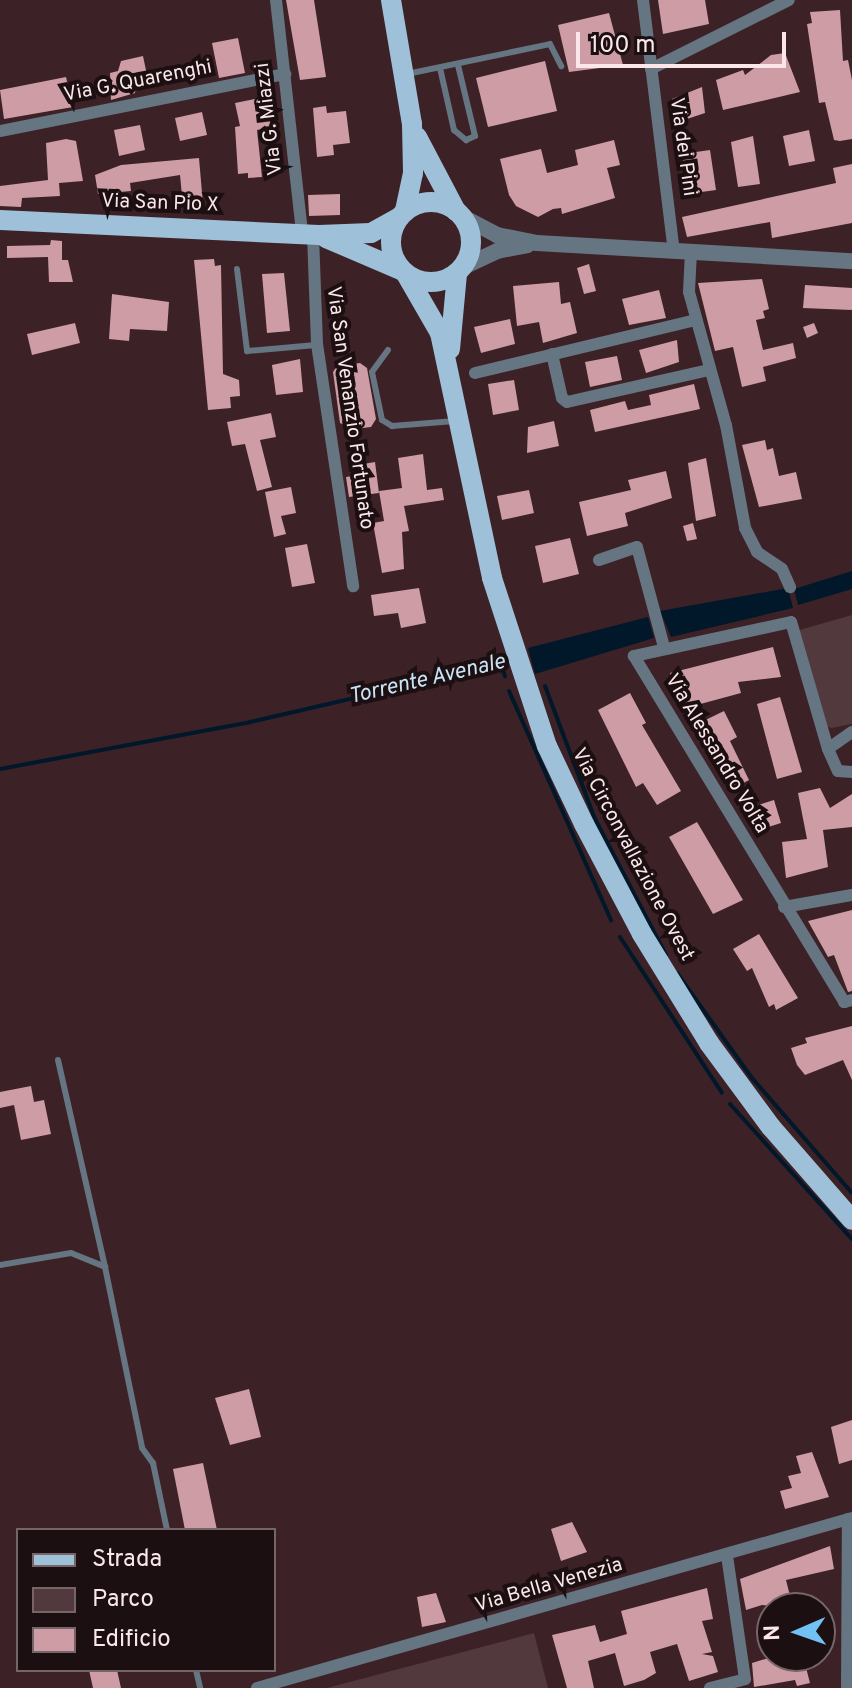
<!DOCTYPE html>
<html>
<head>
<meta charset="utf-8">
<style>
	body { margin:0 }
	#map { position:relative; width:852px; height:1688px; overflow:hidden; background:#3c2126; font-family:Overpass,sans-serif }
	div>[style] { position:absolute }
	.green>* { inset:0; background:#52393e }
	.water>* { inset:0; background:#001829 }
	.stream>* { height:4px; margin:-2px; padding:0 2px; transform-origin:2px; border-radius:2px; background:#001829 }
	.building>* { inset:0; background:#ce9ca5 }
	.service>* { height:6px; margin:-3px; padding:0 3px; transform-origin:3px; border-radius:3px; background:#657581 }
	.minor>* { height:12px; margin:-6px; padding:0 6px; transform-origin:6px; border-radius:6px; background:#657581 }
	.tertiary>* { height:16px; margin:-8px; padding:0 8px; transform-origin:8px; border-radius:8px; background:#657581 }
	.primary>* { height:20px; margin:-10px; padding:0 10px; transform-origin:10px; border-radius:10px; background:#9ec1d9 }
	.primary>.ring { margin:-10px; padding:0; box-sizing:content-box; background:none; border:20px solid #9ec1d9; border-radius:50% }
	span { translate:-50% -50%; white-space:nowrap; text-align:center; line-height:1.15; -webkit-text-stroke:8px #1b0f11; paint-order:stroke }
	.street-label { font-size:20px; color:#fbe7ea }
	.water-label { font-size:22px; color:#cae3f5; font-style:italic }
	.legend { position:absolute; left:16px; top:1528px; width:260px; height:144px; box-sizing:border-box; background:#1b0f11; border:2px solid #756568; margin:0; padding:10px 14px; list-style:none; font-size:24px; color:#fbe7ea }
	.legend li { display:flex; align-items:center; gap:16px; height:40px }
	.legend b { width:40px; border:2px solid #756568 }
	.north { position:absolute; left:756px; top:1592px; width:80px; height:80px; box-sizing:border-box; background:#1b0f11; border:2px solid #756568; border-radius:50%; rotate:268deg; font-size:22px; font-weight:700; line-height:32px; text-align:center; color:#fbe7ea }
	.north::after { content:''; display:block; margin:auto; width:28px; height:36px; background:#71c1f5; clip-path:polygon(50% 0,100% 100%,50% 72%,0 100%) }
	.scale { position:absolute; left:576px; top:32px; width:210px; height:36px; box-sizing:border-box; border:4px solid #fbe7ea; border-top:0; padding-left:10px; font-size:24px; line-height:28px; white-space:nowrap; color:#fbe7ea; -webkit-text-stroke:6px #1b0f11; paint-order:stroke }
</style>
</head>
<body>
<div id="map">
	<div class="green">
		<i style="clip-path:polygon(852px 615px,852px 724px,831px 728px,824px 725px,796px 631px)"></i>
		<i style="clip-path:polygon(534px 1633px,548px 1688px,327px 1688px)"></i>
	</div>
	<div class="water">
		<i style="clip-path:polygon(852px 571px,852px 589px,798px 605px,794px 589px)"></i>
		<i style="clip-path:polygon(788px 588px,793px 608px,671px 637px,660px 611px)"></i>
		<i style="clip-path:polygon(648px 617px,654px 638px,535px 674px,528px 648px)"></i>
	</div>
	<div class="stream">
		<i style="left:501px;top:664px;width:13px;rotate:72deg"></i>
		<i style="left:545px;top:686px;width:142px;rotate:69.4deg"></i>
		<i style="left:595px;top:819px;width:153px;rotate:62.4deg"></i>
		<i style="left:509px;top:691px;width:251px;rotate:66deg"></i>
		<i style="left:0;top:769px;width:254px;rotate:-10.6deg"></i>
		<i style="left:250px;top:722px;width:271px;rotate:-13deg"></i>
		<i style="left:620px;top:937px;width:186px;rotate:56.8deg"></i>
		<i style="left:677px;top:973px;width:129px;rotate:54.5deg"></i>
		<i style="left:752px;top:1078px;width:152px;rotate:49deg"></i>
		<i style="left:730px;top:1104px;width:182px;rotate:47.9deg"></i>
	</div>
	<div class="building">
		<i style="clip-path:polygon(286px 0,314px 0,326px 77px,300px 80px)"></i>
		<i style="clip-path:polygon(658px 0,705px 0,709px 24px,663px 34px)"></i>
		<i style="clip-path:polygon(840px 10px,843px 61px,848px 60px,852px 80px,852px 139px,840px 141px,834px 140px,825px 102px,819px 103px,807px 24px,812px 23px,810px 12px)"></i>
		<i style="clip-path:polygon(609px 13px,623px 65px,569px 72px,558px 25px)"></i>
		<i style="clip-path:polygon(238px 38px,245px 73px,219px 78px,212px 43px)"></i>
		<i style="clip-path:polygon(785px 53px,800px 92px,723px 110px,716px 80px,743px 70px,745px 75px,771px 55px)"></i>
		<i style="clip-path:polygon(143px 56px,148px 80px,136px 83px,135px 93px,111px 100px,110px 73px,118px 71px,121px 61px)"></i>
		<i style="clip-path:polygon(545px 61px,557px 111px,488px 127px,476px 78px)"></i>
		<i style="clip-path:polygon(66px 77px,73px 107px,4px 119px,0 90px)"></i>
		<i style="clip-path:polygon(702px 87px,705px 113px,681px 121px,672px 99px)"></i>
		<i style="clip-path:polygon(265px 97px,271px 127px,257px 130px,262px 177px,248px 178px,248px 173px,238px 174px,235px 127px,240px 126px,235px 103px)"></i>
		<i style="clip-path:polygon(326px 106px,327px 113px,346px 111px,350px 143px,333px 145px,334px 155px,317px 157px,313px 108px)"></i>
		<i style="clip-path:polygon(202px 112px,207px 135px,180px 141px,175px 118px)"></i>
		<i style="clip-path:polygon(140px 125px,145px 150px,119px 156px,114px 130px)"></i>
		<i style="clip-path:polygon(809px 130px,815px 161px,789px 166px,783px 136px)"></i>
		<i style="clip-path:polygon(753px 136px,760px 184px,738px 187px,731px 142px)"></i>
		<i style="clip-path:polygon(66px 139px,76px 141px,83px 181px,59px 183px,60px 196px,22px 198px,21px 207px,0 206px,0 186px,48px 180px,46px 143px)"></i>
		<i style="clip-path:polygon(614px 140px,620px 165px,607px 168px,615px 198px,562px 214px,561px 208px,553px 209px,538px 217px,516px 206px,509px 195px,500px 159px,541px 149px,547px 173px,578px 165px,575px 150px)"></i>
		<i style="clip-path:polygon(710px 150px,716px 190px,687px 194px,682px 154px)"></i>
		<i style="clip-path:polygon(199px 158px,203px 204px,183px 206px,180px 175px,130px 183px,131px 191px,98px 194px,95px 175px,121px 165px)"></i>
		<i style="clip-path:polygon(852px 164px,852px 223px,772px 238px,770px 222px,687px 237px,682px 217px,836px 183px,833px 168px)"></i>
		<i style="clip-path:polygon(340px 194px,340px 215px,309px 216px,308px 195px)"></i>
		<i style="clip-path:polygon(51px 240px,62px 241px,62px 260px,68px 260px,73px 282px,49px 282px,48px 257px,7px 258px,7px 246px,50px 245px)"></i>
		<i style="clip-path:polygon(214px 259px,215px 266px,221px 265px,223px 374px,239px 380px,240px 396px,230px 397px,231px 408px,208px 410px,194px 260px)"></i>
		<i style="clip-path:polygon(589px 264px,596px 291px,584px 294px,577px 268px)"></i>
		<i style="clip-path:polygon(284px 273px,290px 331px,267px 333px,262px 274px)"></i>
		<i style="clip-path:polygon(762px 279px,769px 309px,763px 311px,765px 318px,756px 320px,763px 350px,793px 343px,796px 358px,763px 367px,766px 381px,742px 387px,733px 347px,715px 351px,698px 283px)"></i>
		<i style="clip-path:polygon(559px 282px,561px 304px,570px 302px,577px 333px,543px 343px,539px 322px,517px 326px,513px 286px)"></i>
		<i style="clip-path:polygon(805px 285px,852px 288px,852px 310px,803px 308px)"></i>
		<i style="clip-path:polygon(659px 290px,666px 318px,629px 325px,622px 299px)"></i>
		<i style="clip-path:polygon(112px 294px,169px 302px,167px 331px,130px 329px,129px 341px,109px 339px)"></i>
		<i style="clip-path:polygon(510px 319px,515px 344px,481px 353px,474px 327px)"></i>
		<i style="clip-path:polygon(75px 323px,80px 343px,32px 355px,27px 334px)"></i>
		<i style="clip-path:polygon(814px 323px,818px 333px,807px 338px,803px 327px)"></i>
		<i style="clip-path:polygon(677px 340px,679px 362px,646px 373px,639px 350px)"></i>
		<i style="clip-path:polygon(617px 356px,622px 380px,590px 387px,585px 362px)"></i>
		<i style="clip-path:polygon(300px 359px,303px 392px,276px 395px,272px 365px)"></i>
		<i style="clip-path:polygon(360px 363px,367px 368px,376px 419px,371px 427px,354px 429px,340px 423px,333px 372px,337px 366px)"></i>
		<i style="clip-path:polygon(514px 380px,519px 410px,493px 415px,488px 384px)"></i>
		<i style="clip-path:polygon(694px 384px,700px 409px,595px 432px,590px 410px,625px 401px,628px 410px,651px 405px,649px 395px)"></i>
		<i style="clip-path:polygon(271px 413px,276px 437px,260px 440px,272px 487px,257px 491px,245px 444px,232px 446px,227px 422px)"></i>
		<i style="clip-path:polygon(554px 421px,559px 446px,527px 453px,528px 427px)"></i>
		<i style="clip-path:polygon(765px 440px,767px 450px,773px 448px,779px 476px,796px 472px,802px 499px,759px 507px,742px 445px)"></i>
		<i style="clip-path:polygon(423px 454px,427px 490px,442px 488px,444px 500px,404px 506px,409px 531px,402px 532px,404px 569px,382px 573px,373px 523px,384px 521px,379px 491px,402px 488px,398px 458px)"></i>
		<i style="clip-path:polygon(706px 458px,716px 516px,696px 521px,688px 463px)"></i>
		<i style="clip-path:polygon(375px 462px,379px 493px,349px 497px,346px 477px,353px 476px,352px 466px)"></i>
		<i style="clip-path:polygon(666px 471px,672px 498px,625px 513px,628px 526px,587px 536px,579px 502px,631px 490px,628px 480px)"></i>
		<i style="clip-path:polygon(291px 487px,296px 513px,281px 516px,286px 534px,274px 537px,265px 492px)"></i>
		<i style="clip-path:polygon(529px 490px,534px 513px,502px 520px,497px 496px)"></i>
		<i style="clip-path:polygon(693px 523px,697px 539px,687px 541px,683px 526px)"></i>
		<i style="clip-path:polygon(570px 538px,579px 574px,543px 583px,535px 546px)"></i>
		<i style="clip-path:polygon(307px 544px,315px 583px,292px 587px,285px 548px)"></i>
		<i style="clip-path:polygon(419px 588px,426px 623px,401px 628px,398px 613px,374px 616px,371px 595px)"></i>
		<i style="clip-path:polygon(773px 647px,781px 677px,738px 682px,741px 693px,682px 709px,676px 700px,670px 673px)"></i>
		<i style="clip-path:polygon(630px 693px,646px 723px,642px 725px,681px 791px,657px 805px,643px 783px,636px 787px,598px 710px)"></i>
		<i style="clip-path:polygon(780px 697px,802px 772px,777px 779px,757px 704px)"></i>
		<i style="clip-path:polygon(724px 711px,737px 737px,730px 741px,749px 780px,730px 790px,693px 726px)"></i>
		<i style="clip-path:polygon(820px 788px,830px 808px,852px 794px,852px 827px,823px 830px,828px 867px,786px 878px,782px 842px,807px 839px,798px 793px)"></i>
		<i style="clip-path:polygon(774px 800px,781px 823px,753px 832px,746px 809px)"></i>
		<i style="clip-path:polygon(697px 822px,743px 900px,713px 914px,669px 837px)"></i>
		<i style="clip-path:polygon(852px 910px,852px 991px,848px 992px,834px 955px,828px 957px,808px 921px)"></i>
		<i style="clip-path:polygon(759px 934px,798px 998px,776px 1010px,774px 1004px,769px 1007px,752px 968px,747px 971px,733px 949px)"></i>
		<i style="clip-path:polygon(852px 1026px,852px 1080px,843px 1060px,805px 1075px,797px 1065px,791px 1048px,807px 1043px,805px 1038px)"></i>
		<i style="clip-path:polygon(31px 1086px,34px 1102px,44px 1100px,51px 1134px,21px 1140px,14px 1105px,0 1108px,0 1092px)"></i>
		<i style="clip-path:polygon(249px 1389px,261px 1437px,230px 1445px,215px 1398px)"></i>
		<i style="clip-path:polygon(852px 1420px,852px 1460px,839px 1464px,831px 1427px)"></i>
		<i style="clip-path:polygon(812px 1452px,829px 1497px,785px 1509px,780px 1491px,792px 1488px,788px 1476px,801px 1473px,796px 1456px)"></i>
		<i style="clip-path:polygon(203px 1463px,217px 1530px,185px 1530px,173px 1469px)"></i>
		<i style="clip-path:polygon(572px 1522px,587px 1552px,561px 1561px,551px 1529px)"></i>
		<i style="clip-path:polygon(830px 1546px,834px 1569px,786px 1580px,793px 1608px,762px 1605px,746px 1610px,740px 1579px)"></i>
		<i style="clip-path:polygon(707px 1588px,713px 1619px,702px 1621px,712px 1652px,702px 1654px,713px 1656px,718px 1672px,689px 1681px,677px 1644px,650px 1652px,656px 1673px,644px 1680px,624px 1686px,615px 1653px,588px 1661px,594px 1688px,567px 1688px,552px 1635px,595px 1625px,600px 1642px,627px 1634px,621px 1611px)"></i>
		<i style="clip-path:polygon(436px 1593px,446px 1622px,422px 1627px,417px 1597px)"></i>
		<i style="clip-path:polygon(775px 1656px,803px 1656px,810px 1683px,797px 1686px,795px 1680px,754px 1687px,752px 1663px)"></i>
		<i style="clip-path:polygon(89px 1670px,117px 1670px,121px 1688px,93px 1688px)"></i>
	</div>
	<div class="service">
		<i style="left:440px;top:68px;width:64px;rotate:77.3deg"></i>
		<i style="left:454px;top:130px;width:16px;rotate:40deg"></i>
		<i style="left:466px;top:140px;width:10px;rotate:-24deg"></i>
		<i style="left:475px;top:136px;width:73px;rotate:-103.5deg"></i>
		<i style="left:407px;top:74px;width:146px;rotate:-11.8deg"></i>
		<i style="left:550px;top:44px;width:25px;rotate:63deg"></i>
		<i style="left:237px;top:269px;width:83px;rotate:83deg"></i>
		<i style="left:247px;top:351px;width:69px;rotate:-5deg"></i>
		<i style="left:388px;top:350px;width:27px;rotate:126deg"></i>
		<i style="left:372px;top:372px;width:49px;rotate:78.2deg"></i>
		<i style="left:382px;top:420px;width:12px;rotate:31deg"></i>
		<i style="left:392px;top:426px;width:63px;rotate:-4.5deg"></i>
		<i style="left:58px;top:1060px;width:212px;rotate:77.2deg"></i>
		<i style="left:0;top:1265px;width:72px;rotate:-9.6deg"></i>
		<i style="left:71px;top:1253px;width:37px;rotate:22deg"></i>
		<i style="left:105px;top:1267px;width:185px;rotate:78.4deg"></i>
		<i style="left:142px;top:1448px;width:19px;rotate:54deg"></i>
		<i style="left:153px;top:1463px;width:68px;rotate:78.2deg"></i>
		<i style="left:196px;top:1670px;width:18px;rotate:77deg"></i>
	</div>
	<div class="minor">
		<i style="left:276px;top:0;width:234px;rotate:83.6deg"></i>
		<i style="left:643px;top:0;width:253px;rotate:83deg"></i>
		<i style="left:651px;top:69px;width:154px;rotate:-26.6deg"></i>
		<i style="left:0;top:131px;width:291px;rotate:-11.3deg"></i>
		<i style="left:313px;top:235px;width:109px;rotate:87.9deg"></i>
		<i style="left:317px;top:344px;width:245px;rotate:81.5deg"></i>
		<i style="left:691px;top:252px;width:40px;rotate:92.9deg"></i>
		<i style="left:689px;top:292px;width:138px;rotate:74.5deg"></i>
		<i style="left:726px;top:425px;width:105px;rotate:79.5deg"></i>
		<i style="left:745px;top:528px;width:27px;rotate:63deg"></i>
		<i style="left:757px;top:552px;width:30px;rotate:34deg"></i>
		<i style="left:782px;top:569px;width:20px;rotate:66deg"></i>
		<i style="left:552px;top:354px;width:45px;rotate:77.2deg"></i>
		<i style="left:562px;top:398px;width:6px;rotate:39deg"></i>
		<i style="left:567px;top:402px;width:146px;rotate:-12.7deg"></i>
		<i style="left:475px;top:373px;width:227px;rotate:-13.5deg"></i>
		<i style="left:599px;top:560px;width:40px;rotate:-18.9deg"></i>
		<i style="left:637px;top:547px;width:104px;rotate:74.9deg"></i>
		<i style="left:852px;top:732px;width:29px;rotate:145deg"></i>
		<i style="left:828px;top:749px;width:132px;rotate:-106.2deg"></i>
		<i style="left:791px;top:622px;width:161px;rotate:167.8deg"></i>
		<i style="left:634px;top:656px;width:405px;rotate:58.7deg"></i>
		<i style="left:844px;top:1002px;width:8px;rotate:-14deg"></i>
		<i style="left:828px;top:749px;width:24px;rotate:66deg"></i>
		<i style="left:838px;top:771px;width:14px;rotate:4deg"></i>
		<i style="left:784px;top:907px;width:69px;rotate:-10deg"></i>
		<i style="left:257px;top:1688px;width:619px;rotate:-15.95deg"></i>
		<i style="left:710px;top:1688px;width:36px;rotate:-14deg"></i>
		<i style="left:745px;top:1679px;width:125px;rotate:-98.3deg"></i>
		<i style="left:847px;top:1688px;width:169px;rotate:-89.7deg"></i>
	</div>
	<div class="tertiary">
		<i style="left:461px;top:216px;width:41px;rotate:27.8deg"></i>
		<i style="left:497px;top:235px;width:41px;rotate:11.3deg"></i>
		<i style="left:537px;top:243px;width:316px;rotate:3.3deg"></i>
		<i style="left:461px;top:268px;width:40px;rotate:-25deg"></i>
		<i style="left:497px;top:251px;width:31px;rotate:-11deg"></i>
	</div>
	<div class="primary">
		<i style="left:391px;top:0;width:126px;rotate:80.4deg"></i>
		<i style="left:412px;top:124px;width:49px;rotate:88.8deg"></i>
		<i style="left:413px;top:173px;width:40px;rotate:102deg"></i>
		<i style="left:417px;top:137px;width:84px;rotate:62.2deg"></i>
		<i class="ring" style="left:391px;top:202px;width:60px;height:60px"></i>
		<i style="left:0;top:220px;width:319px;rotate:2.7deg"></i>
		<i style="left:319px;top:235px;width:52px;rotate:-2.2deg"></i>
		<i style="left:371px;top:233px;width:33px;rotate:-29deg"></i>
		<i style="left:326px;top:238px;width:84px;rotate:23.2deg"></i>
		<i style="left:406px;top:274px;width:68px;rotate:60deg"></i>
		<i style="left:440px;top:333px;width:250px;rotate:78deg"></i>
		<i style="left:492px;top:578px;width:177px;rotate:71.9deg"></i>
		<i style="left:547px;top:746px;width:86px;rotate:64.6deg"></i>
		<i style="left:584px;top:824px;width:124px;rotate:62.2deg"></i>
		<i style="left:642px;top:934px;width:128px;rotate:58.4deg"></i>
		<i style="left:709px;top:1043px;width:104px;rotate:53.6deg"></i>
		<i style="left:771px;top:1127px;width:123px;rotate:48.9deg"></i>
		<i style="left:450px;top:349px;width:76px;rotate:-84.7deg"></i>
	</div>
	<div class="street-label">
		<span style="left:138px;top:82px;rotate:-11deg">Via G. Quarenghi</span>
		<span style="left:270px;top:119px;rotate:-97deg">Via G. Miazzi</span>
		<span style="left:682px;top:147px;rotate:82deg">Via dei Pini</span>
		<span style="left:160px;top:204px;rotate:2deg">Via San Pio X</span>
		<span style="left:349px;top:408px;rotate:82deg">Via San Venanzio Fortunato</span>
		<span style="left:716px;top:754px;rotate:59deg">Via Alessandro Volta</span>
		<span style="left:632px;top:855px;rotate:62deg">Via Circonvallazione Ovest</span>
		<span style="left:549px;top:1586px;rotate:-16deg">Via Bella Venezia</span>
	</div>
	<div class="water-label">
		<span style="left:427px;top:680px;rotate:-13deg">Torrente Avenale</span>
	</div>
	<ul class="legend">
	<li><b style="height:10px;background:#9ec1d9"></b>Strada</li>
	<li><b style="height:22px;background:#52393e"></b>Parco</li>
	<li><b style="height:22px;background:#ce9ca5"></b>Edificio</li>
	</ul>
	<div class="north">N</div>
	<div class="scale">100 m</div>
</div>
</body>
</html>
